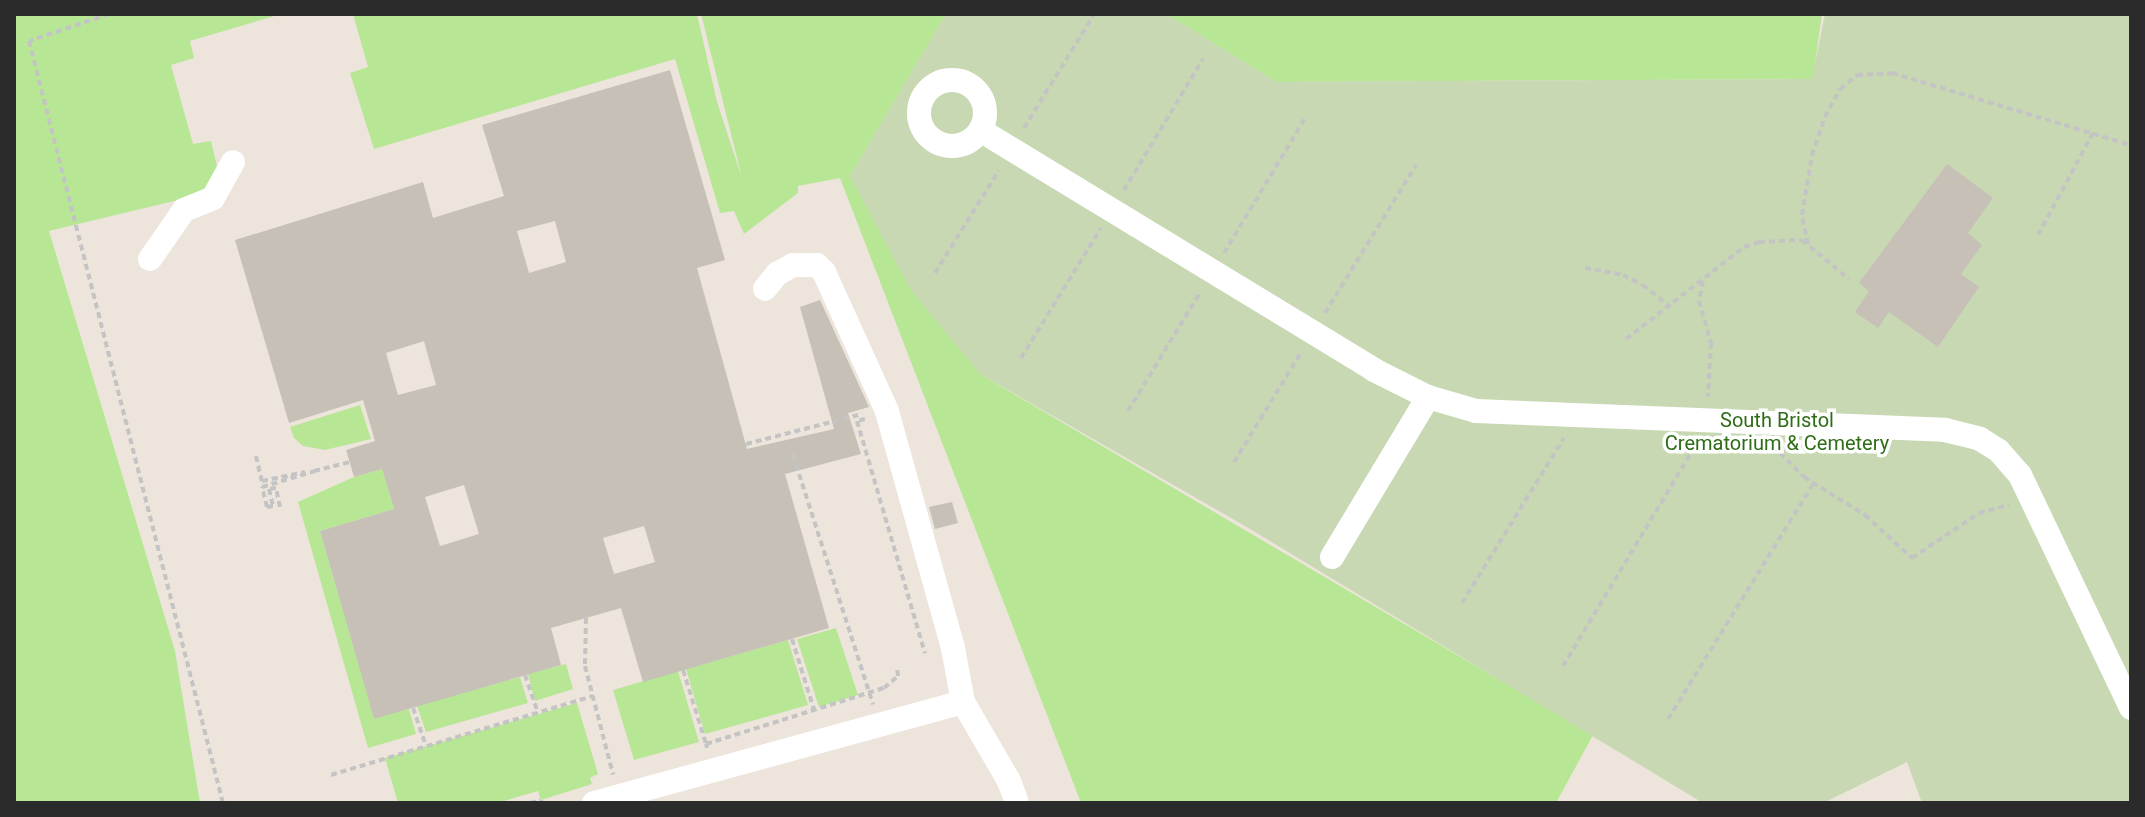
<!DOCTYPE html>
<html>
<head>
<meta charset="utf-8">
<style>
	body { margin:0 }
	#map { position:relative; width:2145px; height:817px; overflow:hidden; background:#ede4dc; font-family:Roboto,sans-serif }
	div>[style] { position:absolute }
	.green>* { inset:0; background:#b7e795 }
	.cemetery>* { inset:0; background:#c7d8b2 }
	.building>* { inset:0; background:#c6c0b7 }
	.path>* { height:4px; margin-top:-2px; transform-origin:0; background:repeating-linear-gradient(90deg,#c4c4c4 0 6px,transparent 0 10px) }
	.minor>* { height:24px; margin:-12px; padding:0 12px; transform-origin:12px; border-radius:12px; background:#fff }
	.minor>.ring { margin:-12px; padding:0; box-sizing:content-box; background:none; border:24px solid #fff; border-radius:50% }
	span { translate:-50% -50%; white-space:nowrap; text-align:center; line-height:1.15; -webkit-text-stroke:7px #fff; paint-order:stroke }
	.park-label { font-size:20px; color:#2e6c16 }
	.frame { position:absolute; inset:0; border:16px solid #2b2b2b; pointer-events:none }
</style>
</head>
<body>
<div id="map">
	<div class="green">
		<i style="clip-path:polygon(14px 14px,281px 14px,190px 41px,194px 58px,171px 65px,193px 144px,211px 141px,219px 175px,199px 195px,49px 231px,175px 651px,200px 803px,14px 803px)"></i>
		<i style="clip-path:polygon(353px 14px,697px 14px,717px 102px,742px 178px,701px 14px,946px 14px,850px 176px,980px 374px,1593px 735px,1556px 803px,1081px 803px,840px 178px,798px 186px,798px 193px,744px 234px,734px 211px,720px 213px,675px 59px,374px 149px,350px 73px,368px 67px)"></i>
		<i style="clip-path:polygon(1166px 14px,1822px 14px,1813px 79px,1277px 82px)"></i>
		<i style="clip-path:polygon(360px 405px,371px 439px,325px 450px,303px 446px,294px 438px,290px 427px)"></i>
		<i style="clip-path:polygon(382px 469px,394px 509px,320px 531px,374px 718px,409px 709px,416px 734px,368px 748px,298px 502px,354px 477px)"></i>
		<i style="clip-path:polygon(836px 628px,858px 695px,819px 707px,797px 639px)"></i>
		<i style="clip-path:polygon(788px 640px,808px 705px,705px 734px,686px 669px)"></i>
		<i style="clip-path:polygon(566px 664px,573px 689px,535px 701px,528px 674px)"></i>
		<i style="clip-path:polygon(678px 671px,699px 742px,634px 760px,613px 690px)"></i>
		<i style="clip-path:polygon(520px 677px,528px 703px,426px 732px,417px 706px)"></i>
		<i style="clip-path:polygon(577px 703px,598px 774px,590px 778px,592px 784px,541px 800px,538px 791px,497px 803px,398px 803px,385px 758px)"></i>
	</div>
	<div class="cemetery">
		<i style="clip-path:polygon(946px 14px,1166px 14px,1277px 82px,1812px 79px,1825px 14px,2131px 14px,2131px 803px,1922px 803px,1907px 762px,1823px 803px,1703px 803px,1245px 526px,980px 374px,910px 289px,850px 176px)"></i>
	</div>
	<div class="building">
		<i style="clip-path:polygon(evenodd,670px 70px,725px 260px,697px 268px,747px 449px,834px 429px,800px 307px,820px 300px,869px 407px,848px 413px,861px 454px,785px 474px,829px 628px,643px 682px,621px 608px,551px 628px,561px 665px,374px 719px,320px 531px,394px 509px,382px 469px,354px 477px,346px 450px,375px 441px,363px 400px,289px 423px,235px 240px,423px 182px,433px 218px,504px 196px,482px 125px,670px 70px,555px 221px,566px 262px,529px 273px,517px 231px,555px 221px,670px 70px,424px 341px,436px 385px,398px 395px,386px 353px,424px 341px,670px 70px,464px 485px,479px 534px,440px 546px,425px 497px,464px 485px,670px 70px,644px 526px,655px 562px,614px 574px,603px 538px,644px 526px)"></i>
		<i style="clip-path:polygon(1947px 164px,1993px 198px,1968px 233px,1982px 245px,1961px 274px,1979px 287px,1938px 347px,1889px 312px,1878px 328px,1855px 312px,1869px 291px,1859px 283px)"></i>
		<i style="clip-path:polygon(952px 502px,958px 523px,935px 529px,929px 507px)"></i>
	</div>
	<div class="path">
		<i style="left:109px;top:14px;width:84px;rotate:161.4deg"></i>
		<i style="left:29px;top:41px;width:786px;rotate:75.72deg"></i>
		<i style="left:1024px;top:128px;width:134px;rotate:-58.4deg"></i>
		<i style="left:1124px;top:190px;width:153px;rotate:-58.9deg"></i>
		<i style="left:2038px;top:235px;width:116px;rotate:-61.7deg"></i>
		<i style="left:1808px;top:244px;width:30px;rotate:-102deg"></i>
		<i style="left:1802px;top:215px;width:61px;rotate:-80.5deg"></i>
		<i style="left:1812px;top:155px;width:40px;rotate:-71.1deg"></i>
		<i style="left:1825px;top:117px;width:32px;rotate:-62deg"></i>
		<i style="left:1840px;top:89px;width:22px;rotate:-39deg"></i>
		<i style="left:1857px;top:75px;width:35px;rotate:-3deg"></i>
		<i style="left:1892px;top:73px;width:250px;rotate:16.8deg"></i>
		<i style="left:1224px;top:253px;width:157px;rotate:-59deg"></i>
		<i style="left:1585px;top:268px;width:39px;rotate:10deg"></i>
		<i style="left:1623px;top:275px;width:22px;rotate:27deg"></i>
		<i style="left:1643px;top:285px;width:35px;rotate:39deg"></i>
		<i style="left:935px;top:273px;width:121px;rotate:-58.1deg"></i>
		<i style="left:1703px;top:281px;width:20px;rotate:101deg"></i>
		<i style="left:1699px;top:301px;width:44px;rotate:74.1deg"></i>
		<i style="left:1711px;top:343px;width:54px;rotate:93.2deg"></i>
		<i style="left:1325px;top:313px;width:174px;rotate:-58.4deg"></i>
		<i style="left:1626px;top:339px;width:150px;rotate:-37.9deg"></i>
		<i style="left:1744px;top:247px;width:16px;rotate:-18deg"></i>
		<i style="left:1759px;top:242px;width:43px;rotate:-2.7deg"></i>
		<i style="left:1802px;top:240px;width:61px;rotate:39.7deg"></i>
		<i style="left:1021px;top:358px;width:153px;rotate:-58.4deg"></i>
		<i style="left:1128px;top:411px;width:140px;rotate:-58.7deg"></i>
		<i style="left:865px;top:419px;width:8px;rotate:166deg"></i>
		<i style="left:857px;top:421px;width:242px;rotate:73.7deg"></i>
		<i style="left:746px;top:444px;width:120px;rotate:-14.5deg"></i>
		<i style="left:1773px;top:446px;width:44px;rotate:45deg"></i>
		<i style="left:1804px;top:477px;width:72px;rotate:31.9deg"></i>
		<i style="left:1865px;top:515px;width:64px;rotate:42.5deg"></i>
		<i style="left:1912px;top:558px;width:81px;rotate:-33.9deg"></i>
		<i style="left:1979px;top:513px;width:31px;rotate:-15deg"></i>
		<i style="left:796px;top:454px;width:3px;rotate:162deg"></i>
		<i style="left:793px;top:455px;width:262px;rotate:72.2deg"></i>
		<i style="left:256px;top:456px;width:26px;rotate:77deg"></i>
		<i style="left:262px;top:481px;width:44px;rotate:-11.8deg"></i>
		<i style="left:1234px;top:462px;width:130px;rotate:-58.5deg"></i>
		<i style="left:314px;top:471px;width:36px;rotate:-14deg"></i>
		<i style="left:280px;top:507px;width:19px;rotate:-102deg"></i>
		<i style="left:276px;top:488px;width:7px;rotate:172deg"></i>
		<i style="left:269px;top:489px;width:17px;rotate:77deg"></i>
		<i style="left:273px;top:506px;width:6px;rotate:171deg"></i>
		<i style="left:267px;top:507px;width:21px;rotate:-104deg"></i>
		<i style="left:262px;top:487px;width:55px;rotate:-16.8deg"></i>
		<i style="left:1462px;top:603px;width:194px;rotate:-58.3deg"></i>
		<i style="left:586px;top:618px;width:48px;rotate:91.2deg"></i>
		<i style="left:585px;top:666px;width:112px;rotate:75.5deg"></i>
		<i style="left:792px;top:639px;width:74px;rotate:72.8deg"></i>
		<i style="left:1563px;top:666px;width:260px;rotate:-59deg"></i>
		<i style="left:683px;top:670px;width:77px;rotate:72.7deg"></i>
		<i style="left:525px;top:675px;width:39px;rotate:71deg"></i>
		<i style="left:413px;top:708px;width:40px;rotate:71.1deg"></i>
		<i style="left:1668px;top:719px;width:278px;rotate:-58.3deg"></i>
		<i style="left:707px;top:748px;width:4px;rotate:-104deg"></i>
		<i style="left:706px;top:744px;width:187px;rotate:-17.5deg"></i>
		<i style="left:884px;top:688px;width:18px;rotate:-41deg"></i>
		<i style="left:898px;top:676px;width:9px;rotate:-96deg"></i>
		<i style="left:331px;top:775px;width:274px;rotate:-16.8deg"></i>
		<i style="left:530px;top:803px;width:11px;rotate:-15deg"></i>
		<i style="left:541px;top:800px;width:3px;rotate:72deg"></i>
	</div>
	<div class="minor">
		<i class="ring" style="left:919px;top:80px;width:42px;height:42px"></i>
		<i style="left:980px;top:130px;width:461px;rotate:31.3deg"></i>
		<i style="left:1374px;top:370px;width:60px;rotate:26.6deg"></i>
		<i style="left:1428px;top:397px;width:50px;rotate:16.3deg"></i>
		<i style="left:1476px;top:411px;width:469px;rotate:2.3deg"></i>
		<i style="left:1945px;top:430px;width:36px;rotate:14deg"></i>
		<i style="left:1980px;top:439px;width:22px;rotate:32deg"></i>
		<i style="left:1999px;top:451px;width:32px;rotate:49deg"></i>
		<i style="left:2020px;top:475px;width:258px;rotate:64.5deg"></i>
		<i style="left:150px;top:259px;width:60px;rotate:-55.2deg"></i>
		<i style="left:184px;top:210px;width:31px;rotate:-22deg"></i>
		<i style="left:213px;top:198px;width:41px;rotate:-60.9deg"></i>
		<i style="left:1332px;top:557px;width:187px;rotate:-59deg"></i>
		<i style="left:963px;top:702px;width:91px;rotate:59.8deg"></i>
		<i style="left:1009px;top:781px;width:23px;rotate:70deg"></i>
		<i style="left:594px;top:803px;width:383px;rotate:-15.3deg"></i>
		<i style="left:963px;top:702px;width:55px;rotate:-100.5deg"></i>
		<i style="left:953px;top:648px;width:246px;rotate:-105.6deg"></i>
		<i style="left:887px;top:411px;width:153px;rotate:-114.4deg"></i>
		<i style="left:824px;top:272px;width:10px;rotate:-135deg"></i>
		<i style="left:817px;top:265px;width:24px;rotate:180deg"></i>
		<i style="left:793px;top:265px;width:18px;rotate:151deg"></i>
		<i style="left:777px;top:274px;width:19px;rotate:129deg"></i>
	</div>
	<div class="park-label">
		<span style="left:1777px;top:432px">South Bristol<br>Crematorium &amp; Cemetery</span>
	</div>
	<div class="frame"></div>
</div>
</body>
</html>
